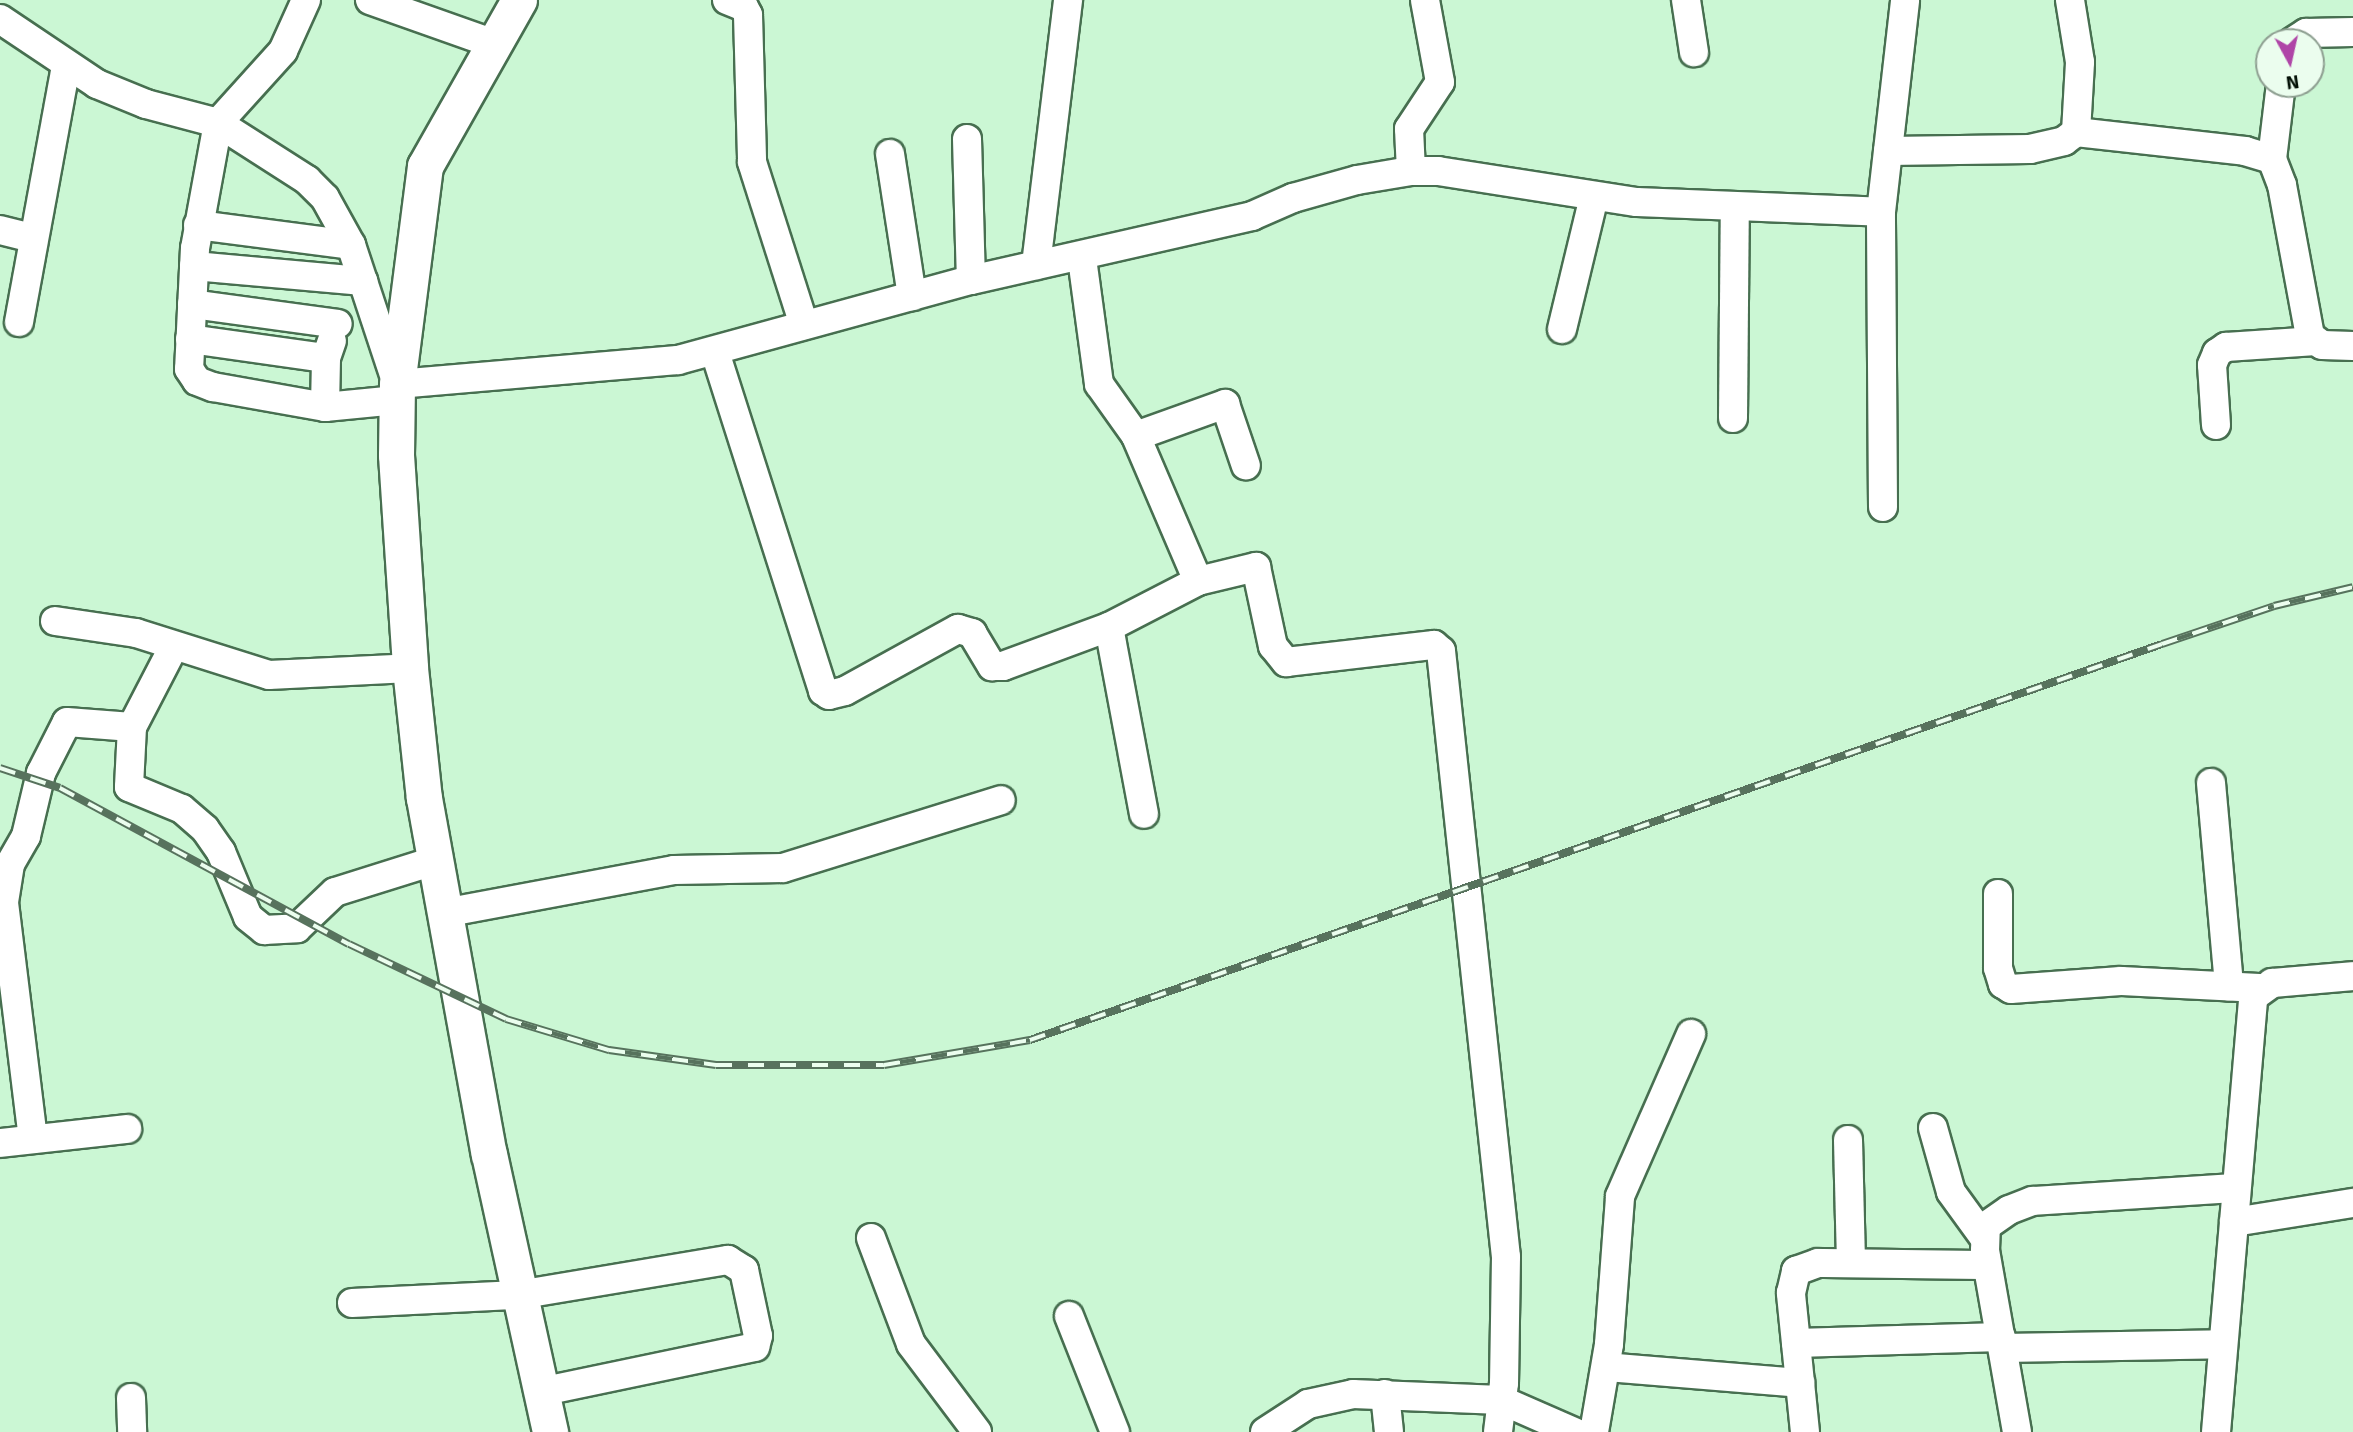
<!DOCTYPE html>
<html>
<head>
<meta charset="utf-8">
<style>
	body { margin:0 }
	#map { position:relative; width:2353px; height:1432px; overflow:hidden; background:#cbf7d4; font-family:Signika,sans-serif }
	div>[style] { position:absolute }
	.roads { filter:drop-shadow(2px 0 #476f50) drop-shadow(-2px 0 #476f50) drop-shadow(0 2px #476f50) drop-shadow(0 -2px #476f50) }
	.minor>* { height:28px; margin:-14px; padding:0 14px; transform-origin:14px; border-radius:14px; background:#fff }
	.major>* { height:35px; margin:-17.5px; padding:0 17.5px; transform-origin:17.5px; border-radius:17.5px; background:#fff }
	.rail>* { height:8px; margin-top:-4px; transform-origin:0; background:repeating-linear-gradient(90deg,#ebfdee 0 16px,#57725d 0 32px); box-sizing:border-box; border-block:2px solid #57725d }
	span { translate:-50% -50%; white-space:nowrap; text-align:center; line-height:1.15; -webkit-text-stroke:5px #ebfdee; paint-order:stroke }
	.north { position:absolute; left:2255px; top:28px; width:70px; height:70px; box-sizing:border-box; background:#ebfdee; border:2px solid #8e9f91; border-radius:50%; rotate:172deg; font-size:19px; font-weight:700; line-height:28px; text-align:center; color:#031106 }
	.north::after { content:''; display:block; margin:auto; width:24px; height:32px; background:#af45a7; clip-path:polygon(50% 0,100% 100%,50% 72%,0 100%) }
</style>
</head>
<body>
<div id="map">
	<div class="roads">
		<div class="minor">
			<i style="left:306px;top:0;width:56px;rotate:114.3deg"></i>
			<i style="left:283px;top:51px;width:97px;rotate:132.1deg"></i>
			<i style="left:218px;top:123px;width:127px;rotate:100.4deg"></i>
			<i style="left:195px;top:248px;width:121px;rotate:92.8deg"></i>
			<i style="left:189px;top:369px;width:14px;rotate:56deg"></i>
			<i style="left:197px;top:381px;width:17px;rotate:21deg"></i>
			<i style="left:213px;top:387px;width:114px;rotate:10.1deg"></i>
			<i style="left:325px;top:407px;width:72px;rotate:-5.6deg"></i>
			<i style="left:370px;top:0;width:132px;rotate:19.5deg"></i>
			<i style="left:727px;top:0;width:18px;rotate:22deg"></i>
			<i style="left:744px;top:7px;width:9px;rotate:63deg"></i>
			<i style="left:748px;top:15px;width:147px;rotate:88.4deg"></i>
			<i style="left:752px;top:162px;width:171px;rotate:72.3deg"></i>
			<i style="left:1686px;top:0;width:53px;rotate:81.3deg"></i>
			<i style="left:0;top:19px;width:117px;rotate:33.8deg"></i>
			<i style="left:97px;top:84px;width:53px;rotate:22.2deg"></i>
			<i style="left:146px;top:104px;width:74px;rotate:14.8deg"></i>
			<i style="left:218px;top:123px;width:106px;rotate:32.6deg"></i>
			<i style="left:307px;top:180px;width:25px;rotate:45deg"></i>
			<i style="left:325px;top:198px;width:54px;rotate:61deg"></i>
			<i style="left:351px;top:245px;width:146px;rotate:71.7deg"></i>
			<i style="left:397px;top:384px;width:282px;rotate:-4.9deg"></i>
			<i style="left:678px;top:360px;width:304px;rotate:-15.3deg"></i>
			<i style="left:971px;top:280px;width:288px;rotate:-12.8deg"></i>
			<i style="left:1252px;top:216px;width:45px;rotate:-23.7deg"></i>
			<i style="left:1293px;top:198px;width:66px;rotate:-15.7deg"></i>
			<i style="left:1357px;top:180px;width:55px;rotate:-9.5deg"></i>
			<i style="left:1411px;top:171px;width:27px"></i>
			<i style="left:1438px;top:171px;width:201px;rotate:8.9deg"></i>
			<i style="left:1637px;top:202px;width:244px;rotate:2.3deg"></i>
			<i style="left:2292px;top:42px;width:17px;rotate:-33deg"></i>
			<i style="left:2306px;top:33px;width:47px;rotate:-1.2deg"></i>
			<i style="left:2076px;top:132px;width:170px;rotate:6.4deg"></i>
			<i style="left:2245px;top:151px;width:28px;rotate:17deg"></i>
			<i style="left:2272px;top:159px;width:28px;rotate:69deg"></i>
			<i style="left:2282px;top:185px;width:154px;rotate:79.5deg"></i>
			<i style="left:2310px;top:336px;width:15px;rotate:37deg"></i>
			<i style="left:2322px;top:345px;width:31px;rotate:2deg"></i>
			<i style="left:967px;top:139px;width:141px;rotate:88.4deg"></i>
			<i style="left:1888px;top:151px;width:142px;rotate:-0.8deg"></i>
			<i style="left:2030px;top:149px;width:35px;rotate:-13deg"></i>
			<i style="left:2064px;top:141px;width:15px;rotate:-37deg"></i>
			<i style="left:2076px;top:132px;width:70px;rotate:-86.7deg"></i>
			<i style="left:2080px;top:62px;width:63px;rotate:-99.2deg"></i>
			<i style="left:890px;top:154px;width:144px;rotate:81.2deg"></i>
			<i style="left:2272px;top:159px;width:76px;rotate:-83.2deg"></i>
			<i style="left:1411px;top:171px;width:42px;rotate:-92.7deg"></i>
			<i style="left:1409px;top:129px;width:56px;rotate:-56.6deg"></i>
			<i style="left:1440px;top:82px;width:83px;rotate:-100.4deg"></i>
			<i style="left:198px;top:225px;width:154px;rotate:7.4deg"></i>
			<i style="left:0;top:230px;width:34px;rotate:14deg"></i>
			<i style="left:1036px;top:265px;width:267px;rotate:-83.1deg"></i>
			<i style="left:194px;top:266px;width:170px;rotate:5.1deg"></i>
			<i style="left:192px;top:304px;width:147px;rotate:7.8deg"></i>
			<i style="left:19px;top:322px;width:261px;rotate:-79.6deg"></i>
			<i style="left:1562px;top:329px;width:136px;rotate:-76.4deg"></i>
			<i style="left:190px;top:339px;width:137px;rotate:8deg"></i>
			<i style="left:715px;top:352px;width:356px;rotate:72.3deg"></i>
			<i style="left:823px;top:691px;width:7px;rotate:34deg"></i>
			<i style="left:829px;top:695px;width:16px;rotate:-14deg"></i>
			<i style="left:845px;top:691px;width:129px;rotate:-28.8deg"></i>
			<i style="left:958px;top:629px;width:15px;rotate:16deg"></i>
			<i style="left:972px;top:633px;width:39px;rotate:59deg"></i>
			<i style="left:992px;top:666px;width:11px"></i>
			<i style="left:1003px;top:666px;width:113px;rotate:-20.2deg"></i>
			<i style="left:1109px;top:627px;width:100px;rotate:-27.3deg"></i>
			<i style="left:1198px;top:581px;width:158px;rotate:-113.2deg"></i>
			<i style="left:1136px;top:436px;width:64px;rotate:-125.4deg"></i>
			<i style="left:1099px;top:384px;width:127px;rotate:-97.7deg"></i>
			<i style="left:325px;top:407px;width:49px;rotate:-88.8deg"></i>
			<i style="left:326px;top:358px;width:18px;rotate:-71deg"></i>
			<i style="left:1733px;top:418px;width:211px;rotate:-89.5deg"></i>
			<i style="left:2216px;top:425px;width:60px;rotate:-93.8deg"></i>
			<i style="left:2212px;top:365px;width:13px;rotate:-67deg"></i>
			<i style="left:2217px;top:353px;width:11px;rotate:-34deg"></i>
			<i style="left:2226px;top:347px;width:90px;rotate:-3.8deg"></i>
			<i style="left:1136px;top:436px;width:95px;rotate:-19.8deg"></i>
			<i style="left:1225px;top:404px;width:65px;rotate:71.3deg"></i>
			<i style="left:1883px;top:507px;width:295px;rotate:-90.4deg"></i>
			<i style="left:1881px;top:212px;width:213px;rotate:-83.5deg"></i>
			<i style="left:1198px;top:581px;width:60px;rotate:-13.6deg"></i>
			<i style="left:1256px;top:567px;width:81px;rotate:77.9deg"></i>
			<i style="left:1273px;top:646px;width:21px;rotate:51deg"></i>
			<i style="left:1286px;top:662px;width:149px;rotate:-6.6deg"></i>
			<i style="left:1434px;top:645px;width:9px;rotate:41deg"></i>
			<i style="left:1441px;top:651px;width:609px;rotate:83.88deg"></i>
			<i style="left:1506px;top:1257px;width:126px;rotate:90.9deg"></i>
			<i style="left:1504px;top:1383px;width:49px;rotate:97deg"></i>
			<i style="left:55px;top:621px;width:82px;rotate:8.4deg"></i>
			<i style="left:136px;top:633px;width:139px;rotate:17.5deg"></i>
			<i style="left:269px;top:675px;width:141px;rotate:-2.8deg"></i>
			<i style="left:1109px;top:627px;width:190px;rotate:79.4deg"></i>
			<i style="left:132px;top:727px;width:60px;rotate:92.9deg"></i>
			<i style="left:129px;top:787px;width:57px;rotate:22.5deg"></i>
			<i style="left:182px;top:809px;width:30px;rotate:41deg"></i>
			<i style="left:205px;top:829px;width:28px;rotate:55deg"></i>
			<i style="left:221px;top:852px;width:70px;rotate:67.4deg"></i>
			<i style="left:248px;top:917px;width:21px;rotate:39deg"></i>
			<i style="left:264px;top:930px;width:33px;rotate:-3deg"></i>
			<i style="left:297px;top:928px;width:52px;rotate:-43.5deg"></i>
			<i style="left:335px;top:892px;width:104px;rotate:-17.4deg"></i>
			<i style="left:2211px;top:783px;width:204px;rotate:84.9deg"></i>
			<i style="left:1998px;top:894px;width:74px;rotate:90deg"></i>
			<i style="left:1998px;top:968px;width:17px;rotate:73deg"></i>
			<i style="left:2003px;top:984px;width:9px;rotate:32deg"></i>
			<i style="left:2011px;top:989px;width:110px;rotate:-4.2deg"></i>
			<i style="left:2121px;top:981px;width:139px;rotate:2.9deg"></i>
			<i style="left:444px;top:913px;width:234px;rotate:-10.6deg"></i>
			<i style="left:674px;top:870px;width:109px;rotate:-1.1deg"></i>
			<i style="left:783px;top:868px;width:228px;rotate:-17.3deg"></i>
			<i style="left:1933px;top:1128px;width:66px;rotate:74.3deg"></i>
			<i style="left:1951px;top:1192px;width:54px;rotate:54deg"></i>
			<i style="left:33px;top:1139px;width:239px;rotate:-97deg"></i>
			<i style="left:4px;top:902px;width:38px;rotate:-81deg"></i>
			<i style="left:10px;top:864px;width:32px;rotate:-60deg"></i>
			<i style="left:26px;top:836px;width:65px;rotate:-76.6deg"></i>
			<i style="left:41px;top:773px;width:57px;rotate:-63deg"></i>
			<i style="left:67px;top:722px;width:65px;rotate:4.4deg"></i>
			<i style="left:132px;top:727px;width:91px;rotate:-62.6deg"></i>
			<i style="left:1848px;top:1140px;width:123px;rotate:88.6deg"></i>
			<i style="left:0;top:1143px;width:128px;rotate:-6.3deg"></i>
			<i style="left:2234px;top:1222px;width:121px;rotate:-9.1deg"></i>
			<i style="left:871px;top:1238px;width:113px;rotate:69.3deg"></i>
			<i style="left:911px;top:1344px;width:110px;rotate:53.1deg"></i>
			<i style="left:352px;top:1303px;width:166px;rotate:-2.8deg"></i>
			<i style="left:518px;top:1295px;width:213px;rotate:-9.5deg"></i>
			<i style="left:728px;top:1260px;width:19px;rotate:32deg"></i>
			<i style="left:744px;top:1270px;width:67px;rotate:78deg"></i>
			<i style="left:758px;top:1336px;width:11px;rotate:105deg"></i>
			<i style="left:755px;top:1347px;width:220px;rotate:168.2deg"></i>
			<i style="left:1069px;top:1316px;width:125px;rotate:68.4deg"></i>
			<i style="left:1796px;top:1343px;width:205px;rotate:-1.7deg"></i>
			<i style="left:2003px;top:1348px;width:220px;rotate:-1deg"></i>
			<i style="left:1606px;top:1367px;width:195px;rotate:4.7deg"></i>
			<i style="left:1385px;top:1394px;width:38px;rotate:84deg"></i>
			<i style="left:131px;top:1398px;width:34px;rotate:88deg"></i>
			<i style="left:1265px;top:1432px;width:51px;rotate:-33.1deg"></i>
			<i style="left:1308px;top:1404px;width:46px;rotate:-12.5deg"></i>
			<i style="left:1353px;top:1394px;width:148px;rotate:2.3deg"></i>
			<i style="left:1501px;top:1400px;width:80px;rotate:23.7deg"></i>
			<i style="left:1594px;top:1432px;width:89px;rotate:-80.3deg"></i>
			<i style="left:1609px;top:1344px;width:148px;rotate:-85.7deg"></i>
			<i style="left:1620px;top:1196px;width:177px;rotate:-66.3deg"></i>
			<i style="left:1805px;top:1432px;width:140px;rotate:-95.8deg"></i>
			<i style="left:1791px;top:1293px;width:23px;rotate:-77deg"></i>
			<i style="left:1796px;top:1271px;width:23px;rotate:-20deg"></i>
			<i style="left:1818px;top:1263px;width:169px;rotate:0.7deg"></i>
			<i style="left:2017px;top:1432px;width:184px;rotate:-100deg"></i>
			<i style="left:1985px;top:1251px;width:25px;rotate:-88deg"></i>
			<i style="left:1986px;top:1226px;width:28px;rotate:-35deg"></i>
			<i style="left:2009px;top:1210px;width:26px;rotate:-21deg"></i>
			<i style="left:2033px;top:1201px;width:203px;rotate:-3.7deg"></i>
			<i style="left:2216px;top:1432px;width:437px;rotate:-85.1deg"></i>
			<i style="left:2253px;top:997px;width:24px;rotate:-36deg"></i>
			<i style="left:2272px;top:983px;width:81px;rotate:-4.9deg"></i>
		</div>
		<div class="major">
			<i style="left:519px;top:0;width:191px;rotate:119.5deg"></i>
			<i style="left:425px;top:166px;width:220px;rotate:97.3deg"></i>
			<i style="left:397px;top:384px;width:71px;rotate:90.8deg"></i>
			<i style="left:396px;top:455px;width:213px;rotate:86.2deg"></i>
			<i style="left:410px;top:668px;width:131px;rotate:83.9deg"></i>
			<i style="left:424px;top:798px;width:362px;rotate:79.7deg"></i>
			<i style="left:489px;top:1154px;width:285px;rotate:77.6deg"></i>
		</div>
	</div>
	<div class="rail">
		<i style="left:0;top:768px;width:63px;rotate:18.4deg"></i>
		<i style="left:60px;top:788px;width:328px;rotate:28.4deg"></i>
		<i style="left:349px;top:944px;width:174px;rotate:25.5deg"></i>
		<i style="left:506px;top:1019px;width:108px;rotate:16.8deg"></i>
		<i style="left:609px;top:1050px;width:108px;rotate:8deg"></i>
		<i style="left:716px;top:1065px;width:168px"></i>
		<i style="left:884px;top:1065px;width:148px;rotate:-9.7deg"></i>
		<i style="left:1030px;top:1040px;width:1199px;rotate:-19.28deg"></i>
		<i style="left:2162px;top:644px;width:118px;rotate:-18.7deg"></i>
		<i style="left:2274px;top:606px;width:81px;rotate:-13.5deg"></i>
	</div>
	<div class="north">N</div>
</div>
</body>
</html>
